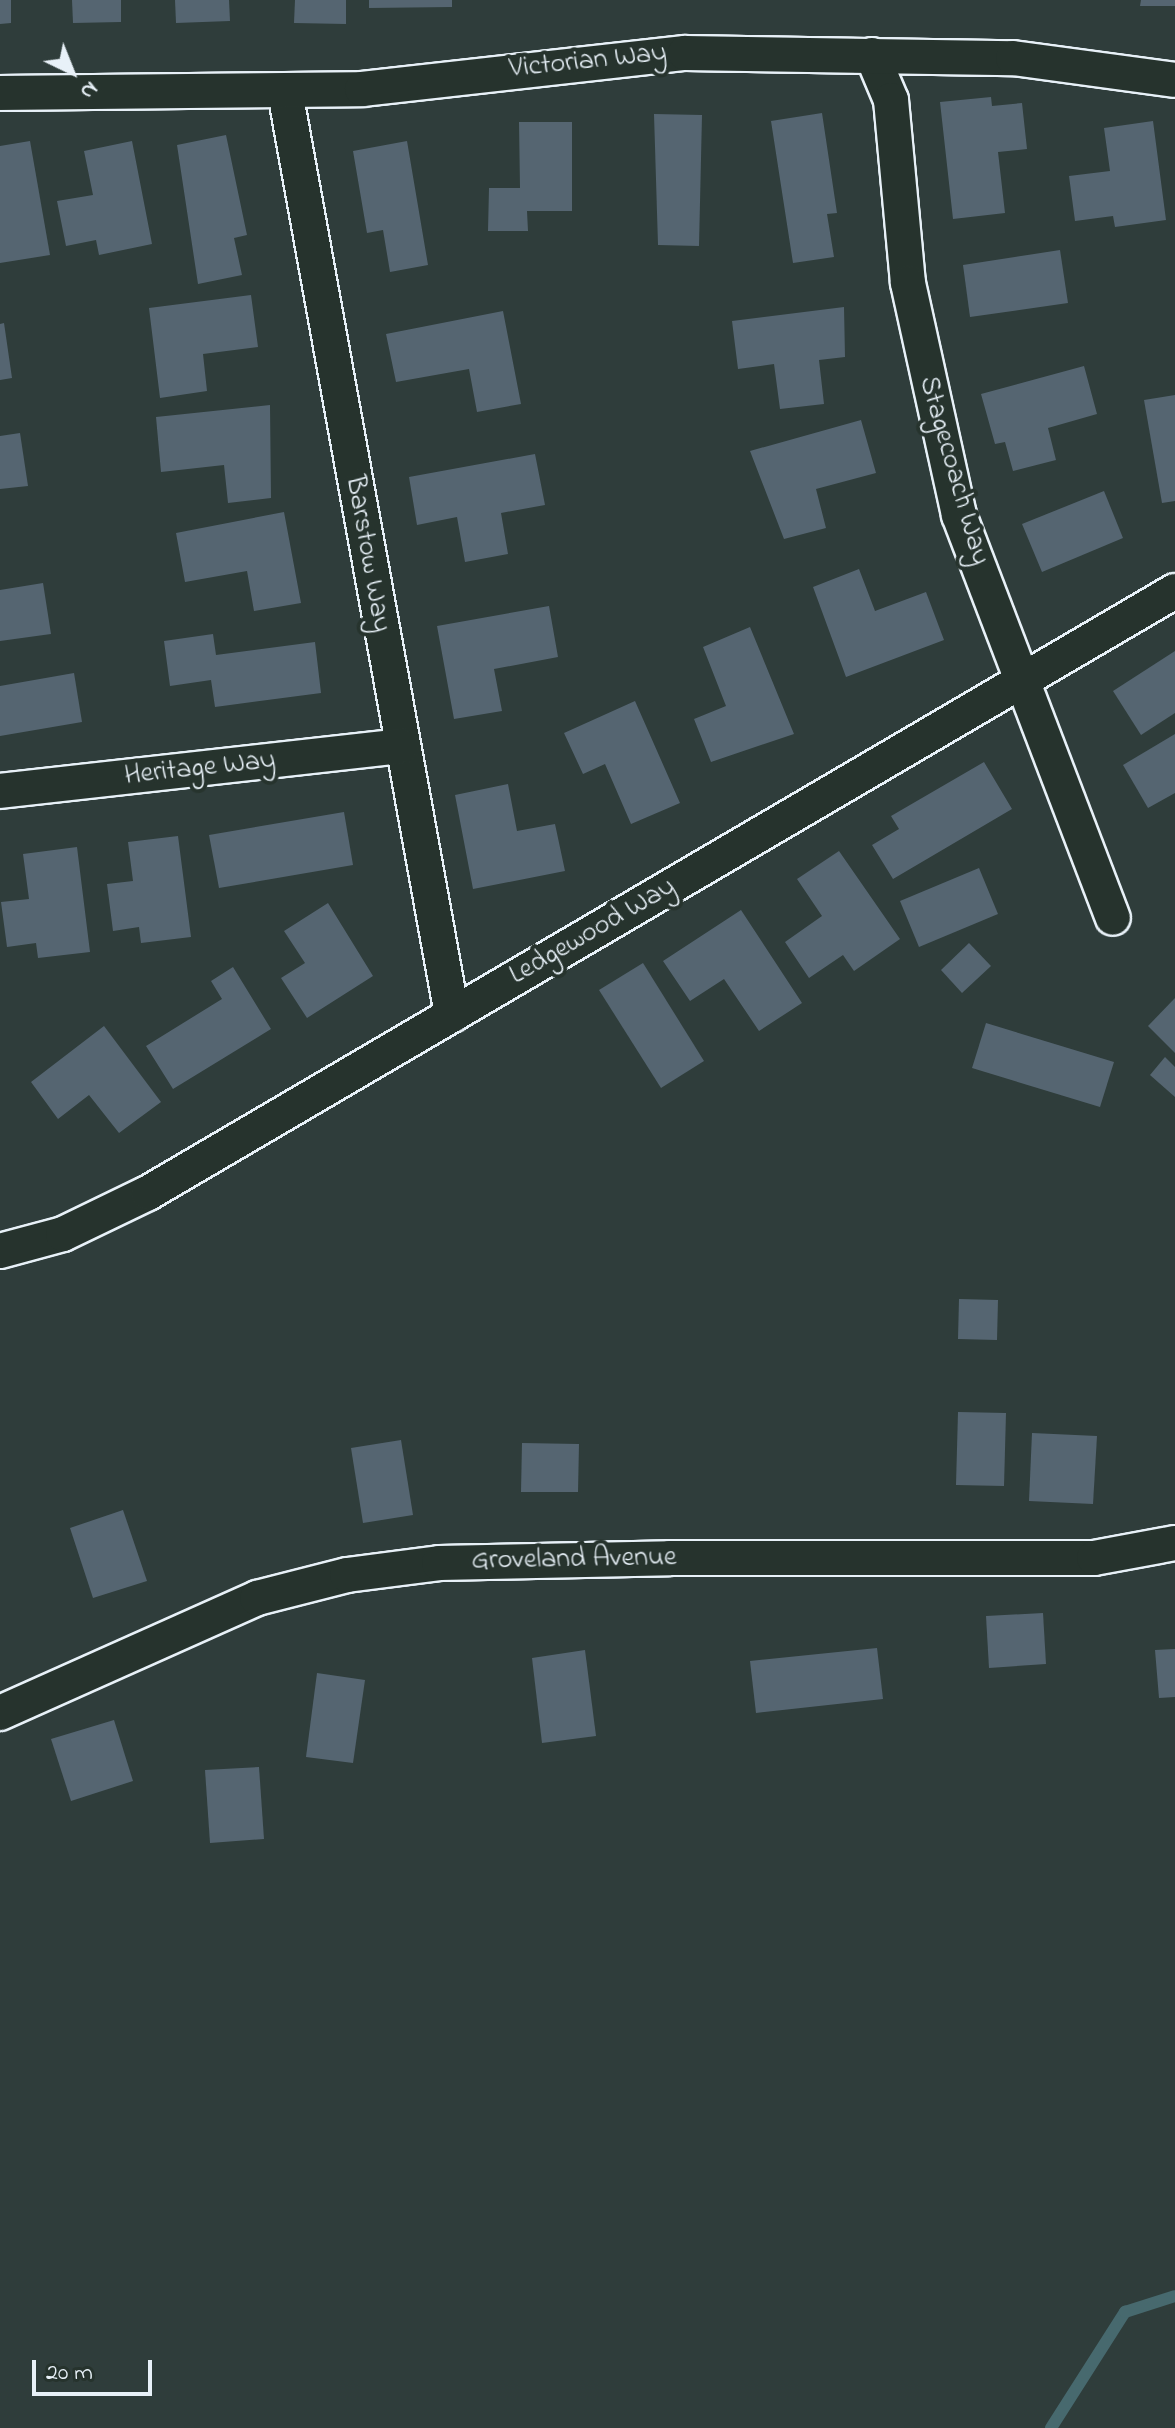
<!DOCTYPE html>
<html>
<head>
<meta charset="utf-8">
<style>
	body { margin:0 }
	#map { position:relative; width:1175px; height:2428px; overflow:hidden; background:#2f3d3b; font-family:"Indie Flower",sans-serif }
	div>[style] { position:absolute }
	.stream>* { height:12px; margin:-6px; padding:0 6px; transform-origin:6px; border-radius:6px; background:#47696e }
	.building>* { inset:0; background:#556571 }
	.roads { filter:drop-shadow(2px 0 #e8f1f8) drop-shadow(-2px 0 #e8f1f8) drop-shadow(0 2px #e8f1f8) drop-shadow(0 -2px #e8f1f8) }
	.street>* { height:34px; margin:-17px; padding:0 17px; transform-origin:17px; border-radius:17px; background:#26332d }
	span { translate:-50% -50%; white-space:nowrap; text-align:center; line-height:1.15; -webkit-text-stroke:8px #26332d; paint-order:stroke }
	.street-label { font-size:28px; color:#e8f1f8 }
	.north { position:absolute; left:32px; top:32px; width:80px; height:80px; -webkit-text-stroke:6px #26332d; paint-order:stroke; rotate:137deg; font-size:22px; font-weight:700; line-height:32px; text-align:center; color:#e8f1f8 }
	.north::after { content:''; display:block; margin:auto; width:28px; height:36px; background:#e8f1f8; clip-path:polygon(50% 0,100% 100%,50% 72%,0 100%) }
	.scale { position:absolute; left:32px; top:2360px; width:120px; height:36px; box-sizing:border-box; border:4px solid #e8f1f8; border-top:0; padding-left:10px; font-size:24px; line-height:28px; white-space:nowrap; color:#e8f1f8; -webkit-text-stroke:6px #26332d; paint-order:stroke }
</style>
</head>
<body>
<div id="map">
	<div class="stream">
		<i style="left:1051px;top:2428px;width:138px;rotate:-57.5deg"></i>
		<i style="left:1125px;top:2312px;width:52px;rotate:-17.7deg"></i>
	</div>
	<div class="building">
		<i style="clip-path:polygon(0 0,11px 0,11px 23px,0 24px)"></i>
		<i style="clip-path:polygon(72px 0,121px 0,121px 22px,73px 23px)"></i>
		<i style="clip-path:polygon(175px 0,229px 0,230px 21px,176px 23px)"></i>
		<i style="clip-path:polygon(295px 0,346px 0,346px 24px,294px 23px)"></i>
		<i style="clip-path:polygon(369px 0,452px 0,452px 7px,369px 8px)"></i>
		<i style="clip-path:polygon(1141px 0,1175px 0,1175px 6px,1140px 6px)"></i>
		<i style="clip-path:polygon(991px 97px,992px 106px,1022px 103px,1027px 149px,998px 152px,1005px 213px,953px 219px,940px 102px)"></i>
		<i style="clip-path:polygon(822px 113px,837px 213px,827px 214px,834px 257px,793px 263px,771px 121px)"></i>
		<i style="clip-path:polygon(654px 114px,702px 115px,699px 246px,658px 245px)"></i>
		<i style="clip-path:polygon(1153px 121px,1166px 220px,1115px 227px,1113px 216px,1075px 221px,1069px 176px,1110px 171px,1104px 128px)"></i>
		<i style="clip-path:polygon(519px 122px,572px 122px,572px 211px,527px 211px,528px 231px,488px 231px,489px 188px,520px 188px)"></i>
		<i style="clip-path:polygon(226px 135px,247px 235px,234px 238px,242px 275px,198px 284px,177px 145px)"></i>
		<i style="clip-path:polygon(30px 141px,50px 255px,0 263px,0 146px)"></i>
		<i style="clip-path:polygon(132px 141px,152px 244px,99px 255px,96px 240px,66px 246px,57px 201px,93px 195px,84px 151px)"></i>
		<i style="clip-path:polygon(407px 141px,428px 265px,390px 272px,383px 230px,367px 233px,353px 151px)"></i>
		<i style="clip-path:polygon(1060px 250px,1068px 303px,970px 317px,963px 265px)"></i>
		<i style="clip-path:polygon(251px 295px,258px 347px,203px 354px,207px 391px,160px 398px,149px 308px)"></i>
		<i style="clip-path:polygon(844px 307px,845px 357px,819px 360px,824px 404px,780px 409px,774px 364px,738px 369px,732px 321px)"></i>
		<i style="clip-path:polygon(503px 311px,521px 404px,477px 412px,469px 369px,396px 382px,386px 334px)"></i>
		<i style="clip-path:polygon(4px 323px,12px 378px,0 380px,0 324px)"></i>
		<i style="clip-path:polygon(1084px 366px,1097px 414px,1048px 428px,1056px 460px,1013px 471px,1005px 442px,995px 444px,981px 394px)"></i>
		<i style="clip-path:polygon(1175px 395px,1175px 501px,1162px 503px,1144px 400px)"></i>
		<i style="clip-path:polygon(270px 405px,271px 498px,228px 503px,224px 465px,161px 472px,156px 417px)"></i>
		<i style="clip-path:polygon(861px 420px,876px 473px,816px 489px,826px 528px,784px 539px,750px 451px)"></i>
		<i style="clip-path:polygon(20px 433px,28px 486px,0 489px,0 436px)"></i>
		<i style="clip-path:polygon(535px 454px,545px 505px,501px 513px,508px 554px,465px 562px,457px 517px,417px 525px,409px 477px)"></i>
		<i style="clip-path:polygon(1104px 491px,1123px 538px,1042px 572px,1022px 524px)"></i>
		<i style="clip-path:polygon(284px 512px,301px 603px,254px 611px,247px 571px,185px 582px,176px 533px)"></i>
		<i style="clip-path:polygon(859px 569px,875px 611px,926px 592px,944px 640px,846px 677px,813px 587px)"></i>
		<i style="clip-path:polygon(43px 583px,51px 634px,0 641px,0 590px)"></i>
		<i style="clip-path:polygon(549px 606px,558px 657px,494px 669px,502px 711px,454px 719px,437px 626px)"></i>
		<i style="clip-path:polygon(750px 627px,794px 734px,711px 762px,694px 719px,726px 706px,703px 647px)"></i>
		<i style="clip-path:polygon(213px 634px,216px 655px,315px 642px,321px 693px,215px 707px,211px 680px,170px 686px,164px 641px)"></i>
		<i style="clip-path:polygon(1175px 651px,1175px 713px,1141px 735px,1113px 691px)"></i>
		<i style="clip-path:polygon(74px 673px,82px 722px,0 736px,0 686px)"></i>
		<i style="clip-path:polygon(635px 701px,680px 803px,631px 824px,605px 764px,583px 774px,564px 733px)"></i>
		<i style="clip-path:polygon(1175px 734px,1175px 793px,1148px 808px,1123px 765px)"></i>
		<i style="clip-path:polygon(984px 762px,1012px 809px,893px 879px,872px 845px,899px 829px,891px 816px)"></i>
		<i style="clip-path:polygon(508px 784px,517px 831px,555px 824px,565px 871px,473px 889px,455px 795px)"></i>
		<i style="clip-path:polygon(344px 812px,353px 865px,219px 888px,209px 835px)"></i>
		<i style="clip-path:polygon(178px 836px,191px 937px,141px 943px,139px 927px,113px 931px,107px 884px,133px 881px,128px 842px)"></i>
		<i style="clip-path:polygon(77px 847px,90px 952px,38px 958px,36px 943px,7px 947px,1px 902px,29px 899px,23px 854px)"></i>
		<i style="clip-path:polygon(839px 851px,900px 939px,854px 971px,843px 955px,809px 978px,785px 942px,822px 916px,797px 879px)"></i>
		<i style="clip-path:polygon(979px 868px,998px 914px,919px 947px,900px 901px)"></i>
		<i style="clip-path:polygon(328px 903px,373px 976px,307px 1018px,281px 978px,305px 963px,284px 931px)"></i>
		<i style="clip-path:polygon(741px 910px,802px 1003px,759px 1031px,724px 979px,690px 1001px,663px 961px)"></i>
		<i style="clip-path:polygon(969px 943px,991px 966px,962px 993px,941px 970px)"></i>
		<i style="clip-path:polygon(643px 963px,704px 1061px,661px 1088px,599px 990px)"></i>
		<i style="clip-path:polygon(233px 967px,271px 1029px,173px 1089px,146px 1046px,222px 999px,211px 981px)"></i>
		<i style="clip-path:polygon(1175px 998px,1175px 1053px,1148px 1026px)"></i>
		<i style="clip-path:polygon(986px 1023px,1114px 1062px,1100px 1107px,972px 1068px)"></i>
		<i style="clip-path:polygon(104px 1026px,161px 1102px,119px 1133px,89px 1095px,58px 1119px,31px 1082px)"></i>
		<i style="clip-path:polygon(1165px 1057px,1175px 1067px,1175px 1097px,1150px 1075px)"></i>
		<i style="clip-path:polygon(959px 1299px,998px 1300px,997px 1340px,958px 1339px)"></i>
		<i style="clip-path:polygon(958px 1412px,1006px 1413px,1004px 1486px,956px 1485px)"></i>
		<i style="clip-path:polygon(1032px 1433px,1097px 1436px,1093px 1504px,1029px 1501px)"></i>
		<i style="clip-path:polygon(401px 1440px,413px 1515px,363px 1523px,351px 1448px)"></i>
		<i style="clip-path:polygon(522px 1443px,579px 1444px,578px 1492px,521px 1492px)"></i>
		<i style="clip-path:polygon(123px 1510px,147px 1581px,93px 1598px,70px 1528px)"></i>
		<i style="clip-path:polygon(1043px 1613px,1046px 1664px,989px 1668px,986px 1616px)"></i>
		<i style="clip-path:polygon(877px 1648px,883px 1699px,756px 1713px,750px 1661px)"></i>
		<i style="clip-path:polygon(1175px 1649px,1175px 1697px,1159px 1698px,1155px 1650px)"></i>
		<i style="clip-path:polygon(585px 1650px,596px 1736px,542px 1743px,532px 1658px)"></i>
		<i style="clip-path:polygon(317px 1673px,365px 1680px,353px 1763px,306px 1757px)"></i>
		<i style="clip-path:polygon(114px 1720px,133px 1781px,71px 1801px,51px 1739px)"></i>
		<i style="clip-path:polygon(259px 1767px,264px 1839px,210px 1843px,205px 1770px)"></i>
	</div>
	<div class="roads">
		<div class="street">
			<i style="left:872px;top:55px;width:49px;rotate:67.1deg"></i>
			<i style="left:891px;top:100px;width:184px;rotate:84.7deg"></i>
			<i style="left:908px;top:283px;width:238px;rotate:77.6deg"></i>
			<i style="left:959px;top:515px;width:431px;rotate:69.1deg"></i>
			<i style="left:285px;top:92px;width:938px;rotate:79.74deg"></i>
			<i style="left:0;top:93px;width:362px;rotate:-0.6deg"></i>
			<i style="left:362px;top:89px;width:325px;rotate:-6.4deg"></i>
			<i style="left:685px;top:53px;width:328px;rotate:0.9deg"></i>
			<i style="left:1013px;top:58px;width:163px;rotate:7.7deg"></i>
			<i style="left:0;top:791px;width:404px;rotate:-6.4deg"></i>
			<i style="left:0;top:1251px;width:65px;rotate:-15.1deg"></i>
			<i style="left:63px;top:1234px;width:94px;rotate:-25.8deg"></i>
			<i style="left:148px;top:1193px;width:1190px;rotate:-30.38deg"></i>
			<i style="left:0;top:1713px;width:282px;rotate:-24.1deg"></i>
			<i style="left:257px;top:1598px;width:93px;rotate:-14.3deg"></i>
			<i style="left:347px;top:1575px;width:93px;rotate:-7.4deg"></i>
			<i style="left:439px;top:1563px;width:231px;rotate:-1.2deg"></i>
			<i style="left:670px;top:1558px;width:424px"></i>
			<i style="left:1094px;top:1558px;width:82px;rotate:-10.5deg"></i>
		</div>
	</div>
	<div class="street-label">
		<span style="left:588px;top:62px;rotate:-6deg">Victorian Way</span>
		<span style="left:953px;top:471px;rotate:74deg">Stagecoach Way</span>
		<span style="left:367px;top:554px;rotate:80deg">Barstow Way</span>
		<span style="left:200px;top:769px;rotate:-6deg">Heritage Way</span>
		<span style="left:593px;top:932px;rotate:-30deg">Ledgewood Way</span>
		<span style="left:574px;top:1560px;rotate:-1deg">Groveland Avenue</span>
	</div>
	<div class="north">N</div>
	<div class="scale">20 m</div>
</div>
</body>
</html>
